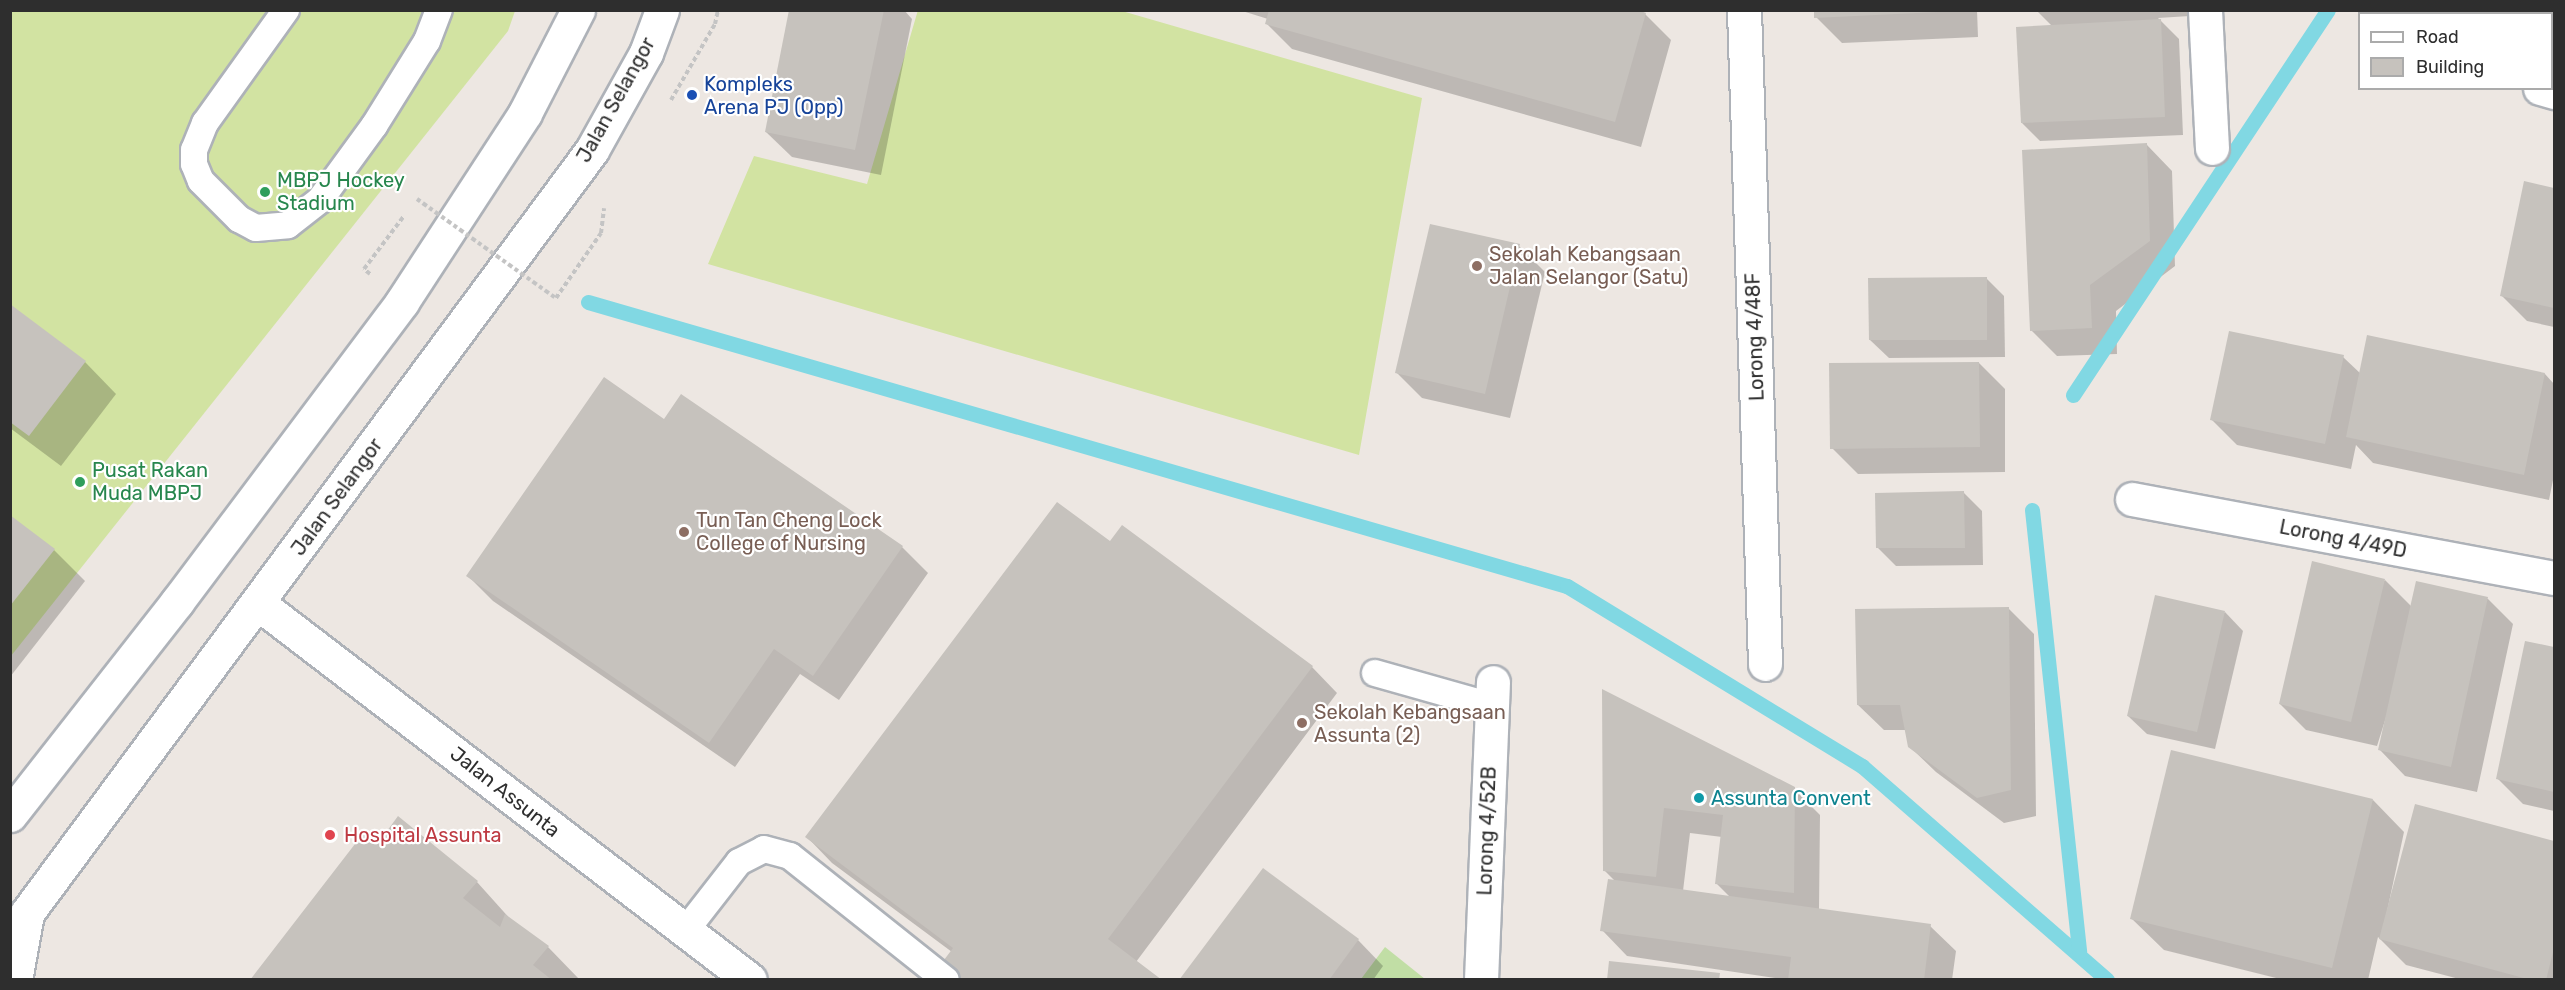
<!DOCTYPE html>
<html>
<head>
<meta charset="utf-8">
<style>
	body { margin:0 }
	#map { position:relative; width:2565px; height:990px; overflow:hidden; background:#ede7e2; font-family:Rubik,sans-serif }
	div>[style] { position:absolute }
	.green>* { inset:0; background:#c1dea5 }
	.pitch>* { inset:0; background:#d2e3a2 }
	.shadow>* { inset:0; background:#0003 }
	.stream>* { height:15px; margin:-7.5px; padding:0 7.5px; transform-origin:7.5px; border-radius:7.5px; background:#81d8e3 }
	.building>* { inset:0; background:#c6c2bd }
	.path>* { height:4px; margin-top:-2px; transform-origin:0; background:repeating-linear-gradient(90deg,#c4c4c4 0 4.5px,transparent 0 7.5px) }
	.roads { filter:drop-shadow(2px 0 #aeb2b8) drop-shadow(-2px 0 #aeb2b8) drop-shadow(0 2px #aeb2b8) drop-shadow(0 -2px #aeb2b8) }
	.service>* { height:26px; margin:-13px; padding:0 13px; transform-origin:13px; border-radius:13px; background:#fff }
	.minor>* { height:33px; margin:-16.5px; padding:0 16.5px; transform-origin:16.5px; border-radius:16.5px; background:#fff }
	.secondary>* { height:33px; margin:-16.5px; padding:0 16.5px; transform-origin:16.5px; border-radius:16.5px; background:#fff }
	.path-bridge>* { height:4px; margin-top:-2px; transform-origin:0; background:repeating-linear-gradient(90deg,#c4c4c4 0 4.5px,transparent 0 7.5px) }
	.dots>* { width:16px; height:16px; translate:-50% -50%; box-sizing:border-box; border:3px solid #fff; border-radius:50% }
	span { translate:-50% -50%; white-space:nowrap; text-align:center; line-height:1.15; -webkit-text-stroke:4.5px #fff; paint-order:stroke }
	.transit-label { font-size:20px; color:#164399 }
	.left { translate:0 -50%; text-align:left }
	.street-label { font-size:20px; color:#2e2e2e }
	.leisure-label { font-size:20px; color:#27864d }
	.education-label { font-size:20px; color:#785e54 }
	.culture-label { font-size:20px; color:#0d838f }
	.health-label { font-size:20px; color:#be3a42 }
	.frame { position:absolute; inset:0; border:12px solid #2e2e2e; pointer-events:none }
	.legend { position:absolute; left:2358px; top:12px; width:195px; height:78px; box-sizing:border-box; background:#fff; border:2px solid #ababab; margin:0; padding:8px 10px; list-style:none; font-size:18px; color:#2e2e2e }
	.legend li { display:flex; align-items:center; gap:12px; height:30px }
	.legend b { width:30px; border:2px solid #ababab }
</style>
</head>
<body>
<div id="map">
	<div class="green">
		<i style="clip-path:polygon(1385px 947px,1425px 979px,1361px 979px)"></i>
	</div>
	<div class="pitch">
		<i style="clip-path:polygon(918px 10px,1122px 11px,1422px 98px,1359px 455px,708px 264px,754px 156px,867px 184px)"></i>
		<i style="clip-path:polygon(11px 11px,515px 11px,508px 31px,11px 656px)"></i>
	</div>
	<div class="shadow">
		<i style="clip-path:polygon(791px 10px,904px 10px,912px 19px,881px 175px,792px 157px,766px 132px)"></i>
		<i style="clip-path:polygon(1239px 10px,1632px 10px,1645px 14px,1671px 40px,1641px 147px,1292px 49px,1267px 24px,1268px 19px)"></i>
		<i style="clip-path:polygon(1815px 10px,1977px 10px,1978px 37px,1842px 43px,1816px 17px)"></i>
		<i style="clip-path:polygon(2036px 10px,2189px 10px,2190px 16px,2158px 18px,2179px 39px,2183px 135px,2040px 141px,2022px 123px,2052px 26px)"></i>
		<i style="clip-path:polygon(2147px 145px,2172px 171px,2175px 266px,2116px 311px,2117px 354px,2057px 356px,2031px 330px)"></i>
		<i style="clip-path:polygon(2525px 183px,2554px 189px,2554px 327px,2527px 321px,2501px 295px)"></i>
		<i style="clip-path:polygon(1519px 246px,1545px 272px,1510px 418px,1422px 398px,1396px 372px)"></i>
		<i style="clip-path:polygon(1986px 278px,2004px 296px,2005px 357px,1889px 358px,1870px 340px)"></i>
		<i style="clip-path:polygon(10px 306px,85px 362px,116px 394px,61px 466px,10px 428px)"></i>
		<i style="clip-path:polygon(2343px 357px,2361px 374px,2545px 374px,2554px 384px,2554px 475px,2549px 500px,2373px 463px,2356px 445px,2351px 469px,2237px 445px,2211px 419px)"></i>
		<i style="clip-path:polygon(1979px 363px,2005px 389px,2005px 472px,1858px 474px,1832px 448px)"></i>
		<i style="clip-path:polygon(665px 421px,902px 547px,928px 573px,839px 700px,800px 674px,735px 767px,493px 601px,468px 576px)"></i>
		<i style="clip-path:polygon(1964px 493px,1982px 511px,1983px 565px,1896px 566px,1878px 548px)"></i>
		<i style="clip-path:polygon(10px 517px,54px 550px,85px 581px,10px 677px)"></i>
		<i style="clip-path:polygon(1111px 543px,1312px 667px,1337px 693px,1136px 962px,1160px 980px,958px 980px,952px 952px,832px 863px,807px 837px)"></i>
		<i style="clip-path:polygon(2385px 580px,2412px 607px,2417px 583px,2488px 599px,2513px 624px,2477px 792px,2405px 776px,2380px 750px,2388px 711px,2377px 746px,2306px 730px,2280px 704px)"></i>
		<i style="clip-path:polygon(2008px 608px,2034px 634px,2036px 816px,2004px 823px,1936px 772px,1909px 746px,1907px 730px,1884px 730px,1858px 705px)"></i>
		<i style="clip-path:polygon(2225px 612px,2243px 631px,2215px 749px,2147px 734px,2128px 716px)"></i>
		<i style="clip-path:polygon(2526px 642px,2554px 649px,2554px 811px,2523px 804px,2497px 778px)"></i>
		<i style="clip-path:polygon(evenodd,1603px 692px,1794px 789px,1820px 815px,1819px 910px,1930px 926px,1956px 951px,1952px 980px,1789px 980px,1627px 956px,1602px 930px,1615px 881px,1604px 870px,1603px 692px,1690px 833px,1722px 837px,1717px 884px,1731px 898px,1683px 891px,1690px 833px)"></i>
		<i style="clip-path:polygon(2373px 800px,2404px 832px,2385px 921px,2416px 805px,2554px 842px,2554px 980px,2463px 980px,2406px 965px,2378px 937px,2368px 980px,2284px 980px,2164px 950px,2132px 919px)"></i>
		<i style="clip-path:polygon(379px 844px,477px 882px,513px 922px,548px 947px,580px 980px,251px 980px)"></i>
		<i style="clip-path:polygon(1358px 940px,1383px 966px,1373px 980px,1181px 980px)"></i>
	</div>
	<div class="stream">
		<i style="left:588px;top:302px;width:1019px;rotate:16.18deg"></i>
		<i style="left:1567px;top:586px;width:346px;rotate:31.4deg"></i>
		<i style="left:1862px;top:766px;width:325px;rotate:41.1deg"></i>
		<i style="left:2073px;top:395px;width:462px;rotate:-56.5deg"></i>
		<i style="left:2032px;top:510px;width:444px;rotate:83.9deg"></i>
	</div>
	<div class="building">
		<i style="clip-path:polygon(789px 10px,884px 10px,855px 150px,765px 132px)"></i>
		<i style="clip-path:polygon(1269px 10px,1638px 10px,1646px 13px,1615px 122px,1265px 24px)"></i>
		<i style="clip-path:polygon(1814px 10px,1938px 10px,1938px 12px,1814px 18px)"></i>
		<i style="clip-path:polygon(2161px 19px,2165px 117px,2021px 123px,2016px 27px)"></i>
		<i style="clip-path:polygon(2147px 143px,2150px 241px,2090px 285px,2092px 328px,2030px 331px,2022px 150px)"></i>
		<i style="clip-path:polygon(2524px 181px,2554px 188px,2554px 308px,2500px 296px)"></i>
		<i style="clip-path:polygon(1430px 224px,1520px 244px,1485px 394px,1395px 373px)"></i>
		<i style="clip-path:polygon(1987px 277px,1987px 340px,1869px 340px,1868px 278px)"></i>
		<i style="clip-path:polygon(10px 304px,86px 361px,29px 436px,10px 422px)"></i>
		<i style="clip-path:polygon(2229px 331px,2344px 355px,2325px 444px,2210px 420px)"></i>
		<i style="clip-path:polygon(2367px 335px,2545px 373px,2524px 475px,2346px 437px)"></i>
		<i style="clip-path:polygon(1979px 362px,1980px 447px,1830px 449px,1829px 363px)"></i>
		<i style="clip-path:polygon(604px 377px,664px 419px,681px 394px,903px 546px,813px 676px,774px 649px,709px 743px,466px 576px)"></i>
		<i style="clip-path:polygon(1964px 491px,1965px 548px,1876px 548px,1875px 493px)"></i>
		<i style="clip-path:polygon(1057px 502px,1110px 541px,1122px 525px,1313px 666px,1108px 939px,1162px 980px,961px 980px,941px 964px,953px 948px,805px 837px)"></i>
		<i style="clip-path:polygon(10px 515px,55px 549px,10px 606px)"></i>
		<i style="clip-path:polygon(2312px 561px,2385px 579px,2351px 722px,2279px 704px)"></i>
		<i style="clip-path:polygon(2416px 581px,2488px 597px,2451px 767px,2378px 750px)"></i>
		<i style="clip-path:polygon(2155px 595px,2225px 611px,2197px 732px,2127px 716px)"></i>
		<i style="clip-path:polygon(2009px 607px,2011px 790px,1977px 798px,1908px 747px,1900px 705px,1857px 705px,1855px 609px)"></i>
		<i style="clip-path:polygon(2525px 641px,2554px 647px,2554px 792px,2496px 779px)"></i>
		<i style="clip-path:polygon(1602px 689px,1795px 787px,1794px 893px,1715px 884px,1723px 815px,1664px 808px,1656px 877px,1603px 871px)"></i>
		<i style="clip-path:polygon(2171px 750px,2373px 799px,2332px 968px,2130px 919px)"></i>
		<i style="clip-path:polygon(2415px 804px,2554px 841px,2554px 948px,2546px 980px,2531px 980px,2379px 939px)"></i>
		<i style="clip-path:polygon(398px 816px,478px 881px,463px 898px,500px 927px,505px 914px,549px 946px,533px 965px,552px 980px,250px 980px,365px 831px,379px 842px)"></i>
		<i style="clip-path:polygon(1263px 868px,1359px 939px,1329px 980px,1179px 980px)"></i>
		<i style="clip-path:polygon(1608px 879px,1931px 924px,1924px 980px,1788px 980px,1791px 957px,1600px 931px)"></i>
		<i style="clip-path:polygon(1609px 961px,1720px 973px,1719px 980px,1607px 980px)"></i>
	</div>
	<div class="path">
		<i style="left:671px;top:100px;width:88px;rotate:-59.9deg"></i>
		<i style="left:715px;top:24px;width:14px;rotate:-78deg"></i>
		<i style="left:370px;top:274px;width:8px;rotate:-140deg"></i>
		<i style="left:364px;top:269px;width:66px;rotate:-53deg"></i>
		<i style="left:556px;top:298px;width:79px;rotate:-55.3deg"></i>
		<i style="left:601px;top:233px;width:25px;rotate:-83deg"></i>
	</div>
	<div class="roads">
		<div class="service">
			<i style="left:286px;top:10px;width:139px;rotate:125.6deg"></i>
			<i style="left:205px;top:123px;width:29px;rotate:112deg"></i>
			<i style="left:194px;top:150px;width:14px;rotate:90deg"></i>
			<i style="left:194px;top:164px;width:18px;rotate:68deg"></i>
			<i style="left:201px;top:181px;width:54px;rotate:45deg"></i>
			<i style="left:239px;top:219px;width:19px;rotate:28deg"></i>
			<i style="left:256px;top:228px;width:32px;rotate:-5deg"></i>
			<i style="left:288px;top:225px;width:41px;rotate:-38deg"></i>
			<i style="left:320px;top:200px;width:92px;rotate:-53.9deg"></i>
			<i style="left:374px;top:126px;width:100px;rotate:-58.1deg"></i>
			<i style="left:427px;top:41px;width:33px;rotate:-69deg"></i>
			<i style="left:1375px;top:673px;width:122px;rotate:15.8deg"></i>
			<i style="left:686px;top:930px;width:86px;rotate:-52.1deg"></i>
			<i style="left:739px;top:862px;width:28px;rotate:-27deg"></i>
			<i style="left:764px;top:849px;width:27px;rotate:15deg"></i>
			<i style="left:790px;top:856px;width:199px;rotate:38.5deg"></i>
		</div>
		<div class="minor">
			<i style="left:1744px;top:10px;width:654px;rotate:88.16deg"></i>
			<i style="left:2205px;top:10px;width:138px;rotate:87.1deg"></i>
			<i style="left:2540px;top:88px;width:15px;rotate:16deg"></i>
			<i style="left:2132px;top:499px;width:429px;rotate:10.6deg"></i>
			<i style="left:259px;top:604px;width:618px;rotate:37.44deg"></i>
			<i style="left:1481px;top:980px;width:298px;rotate:-87.7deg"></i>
		</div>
		<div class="secondary">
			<i style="left:10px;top:815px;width:271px;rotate:-51.9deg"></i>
			<i style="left:177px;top:602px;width:375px;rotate:-53.1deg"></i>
			<i style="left:402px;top:302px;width:225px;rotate:-56.9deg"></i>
			<i style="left:525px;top:113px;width:116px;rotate:-62.8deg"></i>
			<i style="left:15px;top:980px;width:68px;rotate:-79.8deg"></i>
			<i style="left:27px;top:913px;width:949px;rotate:-53.48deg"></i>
			<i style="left:592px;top:150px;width:111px;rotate:-60.9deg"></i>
			<i style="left:646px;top:53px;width:46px;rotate:-69.6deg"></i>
		</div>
	</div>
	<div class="path-bridge">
		<i style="left:417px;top:199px;width:171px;rotate:35.5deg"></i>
	</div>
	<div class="dots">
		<i style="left:692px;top:95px;background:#1a4fb4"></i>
		<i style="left:265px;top:192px;background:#2e9e5b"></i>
		<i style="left:1477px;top:266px;background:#8d6e63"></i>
		<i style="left:80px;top:482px;background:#2e9e5b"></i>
		<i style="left:684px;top:532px;background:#8d6e63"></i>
		<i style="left:1302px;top:723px;background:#8d6e63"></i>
		<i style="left:1699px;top:798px;background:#0f9aa8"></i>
		<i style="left:330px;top:835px;background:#e0444e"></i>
	</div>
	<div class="transit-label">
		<span class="left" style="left:704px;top:96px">Kompleks<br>Arena PJ (Opp)</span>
	</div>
	<div class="street-label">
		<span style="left:616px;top:100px;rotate:-61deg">Jalan Selangor</span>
		<span style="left:1755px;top:337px;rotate:-92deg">Lorong 4/48F</span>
		<span style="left:337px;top:497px;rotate:-54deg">Jalan Selangor</span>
		<span style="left:2343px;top:539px;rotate:11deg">Lorong 4/49D</span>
		<span style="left:505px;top:792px;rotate:38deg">Jalan Assunta</span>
		<span style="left:1487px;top:831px;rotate:-88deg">Lorong 4/52B</span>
	</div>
	<div class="leisure-label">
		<span class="left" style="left:277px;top:192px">MBPJ Hockey<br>Stadium</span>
		<span class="left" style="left:92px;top:482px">Pusat Rakan<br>Muda MBPJ</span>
	</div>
	<div class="education-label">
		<span class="left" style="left:1489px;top:266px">Sekolah Kebangsaan<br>Jalan Selangor (Satu)</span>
		<span class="left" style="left:696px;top:532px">Tun Tan Cheng Lock<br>College of Nursing</span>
		<span class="left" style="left:1314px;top:724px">Sekolah Kebangsaan<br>Assunta (2)</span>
	</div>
	<div class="culture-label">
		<span class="left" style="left:1711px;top:798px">Assunta Convent</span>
	</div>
	<div class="health-label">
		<span class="left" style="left:344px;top:835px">Hospital Assunta</span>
	</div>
	<div class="frame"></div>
	<ul class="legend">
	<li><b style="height:8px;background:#fff"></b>Road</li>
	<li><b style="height:16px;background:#c6c2bd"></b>Building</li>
	</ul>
</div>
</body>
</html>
